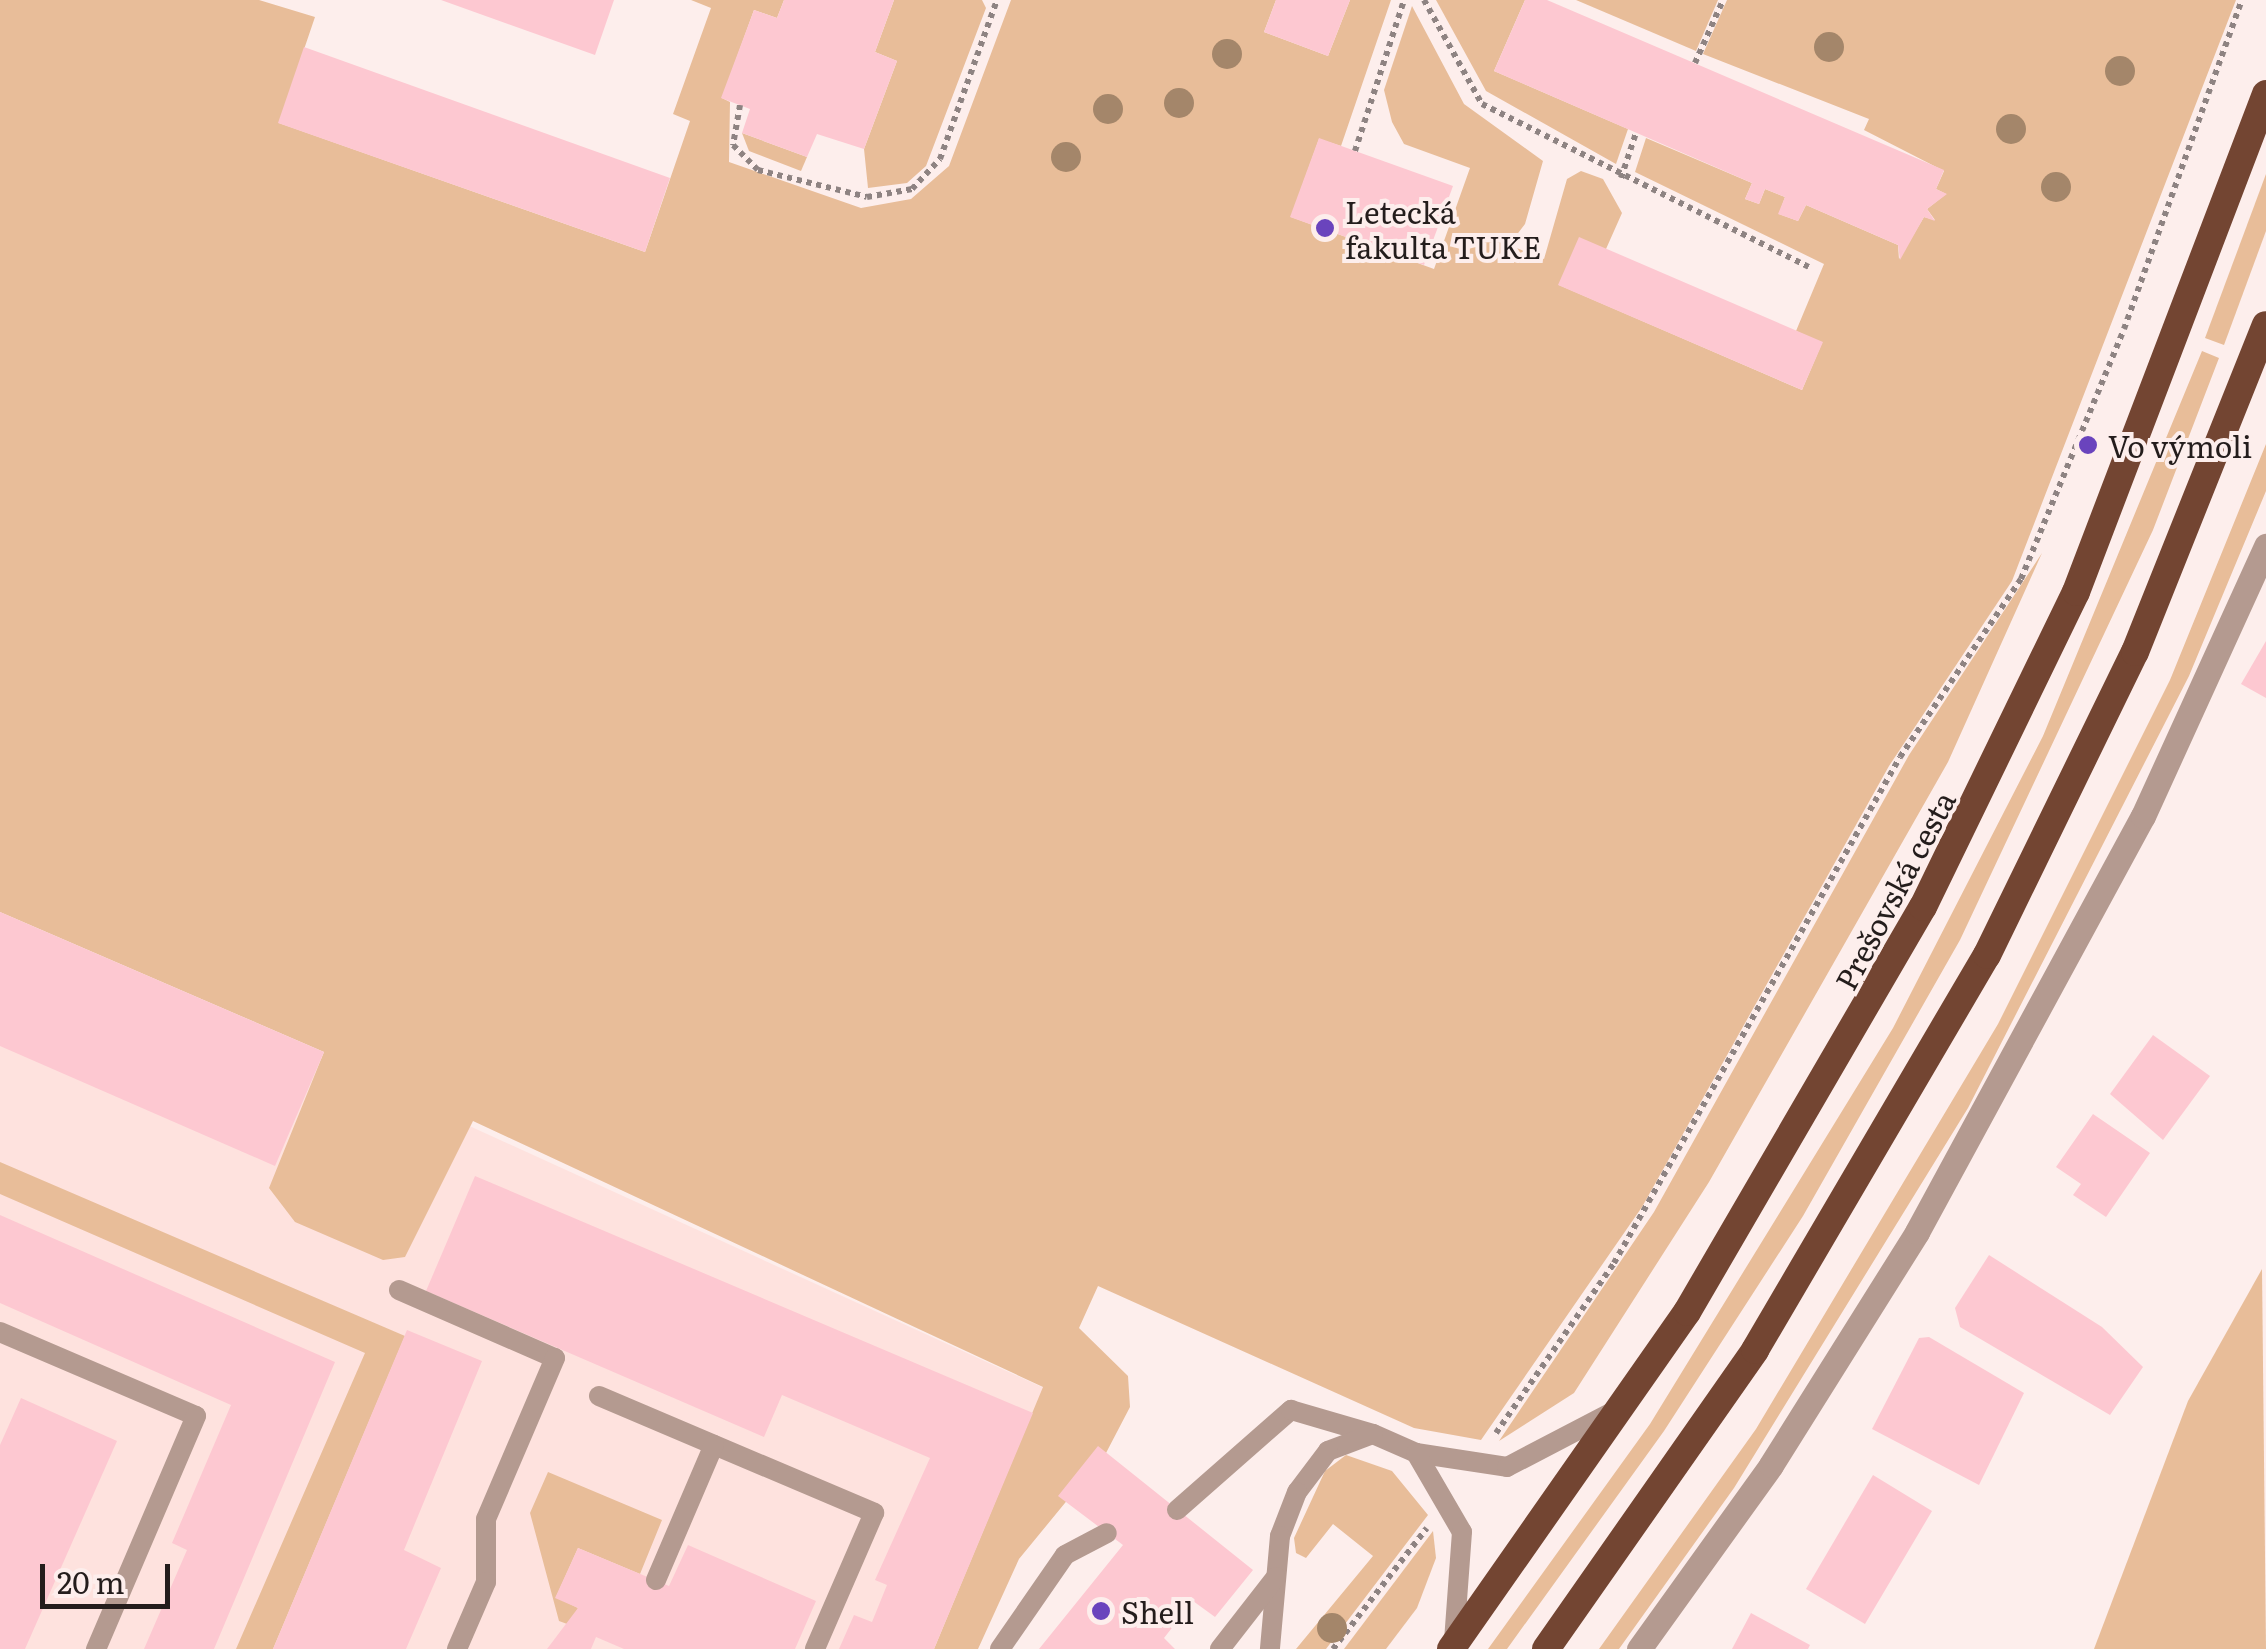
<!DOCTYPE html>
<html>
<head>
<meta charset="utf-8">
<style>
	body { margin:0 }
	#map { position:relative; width:2266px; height:1649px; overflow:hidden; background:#fdeeec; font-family:Literata,serif }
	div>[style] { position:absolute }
	.built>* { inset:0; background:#fee2de }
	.green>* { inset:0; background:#e8bd99 }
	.building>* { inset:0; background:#fdc8d1 }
	.path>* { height:6px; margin-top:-3px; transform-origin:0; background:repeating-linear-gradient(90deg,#8e8382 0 5px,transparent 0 10px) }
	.service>* { height:20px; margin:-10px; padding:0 10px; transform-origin:10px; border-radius:10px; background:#b49a90 }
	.minor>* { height:25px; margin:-12.5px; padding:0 12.5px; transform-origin:12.5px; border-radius:12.5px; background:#b49a90 }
	.trunk>* { height:28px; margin:-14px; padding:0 14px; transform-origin:14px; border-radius:14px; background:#734532 }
	.trees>* { width:30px; height:30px; margin:-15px; border-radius:50%; background:#a4866a }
	.dots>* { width:28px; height:28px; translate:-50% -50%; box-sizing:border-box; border:5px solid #fdeeec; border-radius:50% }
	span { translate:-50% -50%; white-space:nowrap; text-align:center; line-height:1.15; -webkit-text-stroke:8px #fdeeec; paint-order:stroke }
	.poi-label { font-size:30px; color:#241d1c }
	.left { translate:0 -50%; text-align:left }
	.street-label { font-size:30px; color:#241d1c }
	.scale { position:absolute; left:40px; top:1564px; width:130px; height:45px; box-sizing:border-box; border:5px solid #241d1c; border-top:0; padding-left:12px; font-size:30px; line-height:35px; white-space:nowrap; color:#241d1c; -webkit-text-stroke:8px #fdeeec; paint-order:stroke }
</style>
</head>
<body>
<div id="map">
	<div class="built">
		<i style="clip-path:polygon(0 912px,1044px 1388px,934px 1649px,0 1649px)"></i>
	</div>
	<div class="green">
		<i style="clip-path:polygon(0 0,259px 0,315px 17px,279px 123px,645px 252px,690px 121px,673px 114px,711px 8px,691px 0,784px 0,777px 18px,754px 10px,722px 98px,730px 102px,729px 162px,861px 208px,911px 199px,949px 166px,1011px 0,1276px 0,1264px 32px,1328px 56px,1350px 0,1391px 0,1341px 146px,1319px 139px,1291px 217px,1434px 269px,1470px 168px,1404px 144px,1392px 122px,1384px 90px,1412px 6px,1464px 104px,1543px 161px,1525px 224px,1509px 245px,1544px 259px,1567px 179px,1581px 171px,1603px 179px,1622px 213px,1606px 249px,1559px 285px,1802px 390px,1822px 343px,1796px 331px,1824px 264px,1635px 172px,1646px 138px,1752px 183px,1745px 199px,1759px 204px,1765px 189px,1785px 197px,1779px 214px,1798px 221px,1806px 205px,1898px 245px,1899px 259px,1924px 217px,1935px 220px,1927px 209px,1946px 194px,1936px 189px,1944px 171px,1864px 130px,1869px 119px,1703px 54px,1727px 0,2236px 0,2012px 581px,1889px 766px,1642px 1207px,1481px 1440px,1414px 1428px,1098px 1286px,1079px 1328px,1128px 1376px,1130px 1407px,1106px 1453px,1019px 1559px,978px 1649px,934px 1649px,1043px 1387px,473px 1121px,405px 1257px,383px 1260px,295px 1222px,269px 1188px,324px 1052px,0 912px)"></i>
		<i style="clip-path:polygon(894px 0,982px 0,986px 8px,926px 166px,907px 183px,868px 188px,864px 149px,897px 61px,875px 52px)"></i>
		<i style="clip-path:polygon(1436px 0,1525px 0,1494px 71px,1628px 129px,1616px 164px,1486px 91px)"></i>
		<i style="clip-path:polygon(1576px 0,1718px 0,1696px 51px)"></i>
		<i style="clip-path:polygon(742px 133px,807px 157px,801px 171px,749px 151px)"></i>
		<i style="clip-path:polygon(2266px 174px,2266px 231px,2224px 345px,2205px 338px)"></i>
		<i style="clip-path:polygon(2202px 351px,2219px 358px,2153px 530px,1960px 940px,1803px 1216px,1664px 1431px,1507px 1649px,1488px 1649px,1650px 1424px,1893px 1028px,2043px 736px)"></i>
		<i style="clip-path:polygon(2266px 444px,2266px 491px,2189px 676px,1968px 1108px,1734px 1488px,1619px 1649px,1599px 1649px,1756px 1429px,1998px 1024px,2170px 680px)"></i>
		<i style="clip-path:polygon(2042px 553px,1948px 762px,1709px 1182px,1574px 1393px,1499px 1441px,1654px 1212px,1909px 755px)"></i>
		<i style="clip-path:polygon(0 1162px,405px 1336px,273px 1649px,236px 1649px,365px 1353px,0 1194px)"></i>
		<i style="clip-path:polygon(2262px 1269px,2266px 1649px,2094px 1649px,2188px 1401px)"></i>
		<i style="clip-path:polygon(1346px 1455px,1392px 1471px,1428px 1515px,1326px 1649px,1296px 1649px,1373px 1556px,1333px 1524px,1306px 1558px,1296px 1553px,1294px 1538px,1325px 1471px)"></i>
		<i style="clip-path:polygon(548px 1472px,662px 1520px,640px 1574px,578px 1548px,556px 1597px,578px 1608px,570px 1625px,559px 1621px,530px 1513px)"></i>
		<i style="clip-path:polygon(1433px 1531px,1436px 1558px,1417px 1608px,1386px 1649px,1344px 1649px)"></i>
	</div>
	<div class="building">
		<i style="clip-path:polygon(441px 0,614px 0,595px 55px)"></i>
		<i style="clip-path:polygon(784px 0,894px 0,875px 52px,897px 61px,864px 149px,817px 134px,807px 157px,742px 133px,750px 109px,721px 98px,754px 10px,777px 18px)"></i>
		<i style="clip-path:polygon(1276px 0,1350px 0,1328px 56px,1264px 32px)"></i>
		<i style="clip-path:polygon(1525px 0,1547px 0,1944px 170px,1936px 189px,1947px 194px,1927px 209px,1935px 221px,1924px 217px,1900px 260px,1898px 245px,1806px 205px,1798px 221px,1778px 214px,1785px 197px,1765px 189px,1759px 204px,1745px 199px,1752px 183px,1494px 71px)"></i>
		<i style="clip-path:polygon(304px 47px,670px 178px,645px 252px,278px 123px)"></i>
		<i style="clip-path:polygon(1319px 138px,1453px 186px,1424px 265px,1290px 217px)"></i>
		<i style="clip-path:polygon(1579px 237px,1823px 342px,1802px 390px,1558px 285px)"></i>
		<i style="clip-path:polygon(2266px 641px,2266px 698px,2241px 684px)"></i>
		<i style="clip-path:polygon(0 912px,324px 1052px,275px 1166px,0 1046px)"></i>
		<i style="clip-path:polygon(2153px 1035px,2210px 1076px,2163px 1140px,2110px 1094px)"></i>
		<i style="clip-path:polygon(2093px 1114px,2150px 1153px,2106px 1217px,2073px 1195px,2081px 1184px,2056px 1167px)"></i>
		<i style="clip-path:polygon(475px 1176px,1033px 1413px,934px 1649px,839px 1649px,854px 1615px,872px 1622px,887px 1585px,875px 1580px,930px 1458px,782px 1395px,764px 1437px,426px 1291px)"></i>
		<i style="clip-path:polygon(0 1215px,335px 1362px,214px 1649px,144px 1649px,187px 1550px,172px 1543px,231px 1405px,0 1303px)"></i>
		<i style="clip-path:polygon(1989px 1255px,2102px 1327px,2143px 1367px,2110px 1415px,1960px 1327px,1955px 1308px)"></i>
		<i style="clip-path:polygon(407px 1330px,482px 1361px,404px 1550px,441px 1568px,406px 1649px,273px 1649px)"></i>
		<i style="clip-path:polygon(1929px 1337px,2024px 1393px,1979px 1485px,1872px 1429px,1919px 1338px)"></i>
		<i style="clip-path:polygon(21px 1398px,117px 1441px,25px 1649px,0 1649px,0 1445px)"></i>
		<i style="clip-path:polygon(1098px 1446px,1253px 1570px,1215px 1617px,1193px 1601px,1164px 1638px,1175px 1649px,1039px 1649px,1123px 1545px,1058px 1496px)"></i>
		<i style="clip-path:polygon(1873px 1475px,1932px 1511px,1865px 1624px,1806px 1589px)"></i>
		<i style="clip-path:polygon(688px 1545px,816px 1601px,795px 1649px,624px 1649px,596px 1637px,591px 1649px,547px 1649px,578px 1608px,555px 1598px,578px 1548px,669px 1586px)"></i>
		<i style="clip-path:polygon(1751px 1613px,1810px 1645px,1808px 1649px,1732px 1649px)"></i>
	</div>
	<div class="path">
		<i style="left:1424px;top:0;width:119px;rotate:60.9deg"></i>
		<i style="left:1482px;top:104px;width:365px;rotate:26.5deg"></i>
		<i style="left:1695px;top:63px;width:69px;rotate:-66deg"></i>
		<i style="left:740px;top:105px;width:41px;rotate:99.9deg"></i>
		<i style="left:733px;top:145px;width:35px;rotate:45deg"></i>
		<i style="left:758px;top:170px;width:112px;rotate:13.9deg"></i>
		<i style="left:867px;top:197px;width:46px;rotate:-10.1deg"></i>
		<i style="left:912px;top:189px;width:41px;rotate:-47deg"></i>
		<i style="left:940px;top:159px;width:169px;rotate:-70.3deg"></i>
		<i style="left:1355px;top:151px;width:159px;rotate:-72deg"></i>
		<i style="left:1621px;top:178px;width:47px;rotate:-71.6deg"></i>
		<i style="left:1496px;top:1433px;width:207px;rotate:-55.2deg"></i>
		<i style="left:1614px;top:1263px;width:581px;rotate:-60.52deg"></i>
		<i style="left:1900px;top:757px;width:215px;rotate:-55.8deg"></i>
		<i style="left:2021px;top:579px;width:270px;rotate:-67.6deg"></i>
		<i style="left:2124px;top:329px;width:350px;rotate:-70.3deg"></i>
		<i style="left:1333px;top:1649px;width:153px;rotate:-52.2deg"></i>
	</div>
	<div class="service">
		<i style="left:399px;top:1290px;width:170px;rotate:23.6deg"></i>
		<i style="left:555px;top:1358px;width:175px;rotate:113.2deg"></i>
		<i style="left:486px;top:1519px;width:63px;rotate:90deg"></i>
		<i style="left:486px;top:1582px;width:73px;rotate:113.4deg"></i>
		<i style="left:0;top:1332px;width:213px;rotate:23.2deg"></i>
		<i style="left:196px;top:1416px;width:254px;rotate:113.2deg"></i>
		<i style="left:599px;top:1396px;width:299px;rotate:23deg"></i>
		<i style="left:874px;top:1513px;width:148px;rotate:113.5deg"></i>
		<i style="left:1373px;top:1434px;width:47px;rotate:23.8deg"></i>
		<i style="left:1416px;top:1453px;width:92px;rotate:8.7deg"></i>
		<i style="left:1507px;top:1467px;width:123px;rotate:-27.6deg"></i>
		<i style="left:1416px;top:1453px;width:91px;rotate:59.8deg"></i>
		<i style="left:1462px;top:1532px;width:110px;rotate:94.2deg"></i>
		<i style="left:1177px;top:1510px;width:152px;rotate:-41.3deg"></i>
		<i style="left:1291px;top:1410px;width:85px;rotate:16.3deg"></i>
		<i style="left:1373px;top:1434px;width:48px;rotate:159.3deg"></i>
		<i style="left:1328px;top:1451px;width:51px;rotate:127.1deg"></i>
		<i style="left:1297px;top:1492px;width:47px;rotate:111.1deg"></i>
		<i style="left:1280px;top:1536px;width:113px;rotate:95.1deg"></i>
		<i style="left:656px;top:1580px;width:147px;rotate:-66.8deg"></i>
		<i style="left:1000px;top:1649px;width:114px;rotate:-55.3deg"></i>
		<i style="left:1065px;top:1555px;width:47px;rotate:-27.6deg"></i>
		<i style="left:1220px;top:1649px;width:91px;rotate:-52.1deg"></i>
	</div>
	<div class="minor">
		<i style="left:1639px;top:1649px;width:226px;rotate:-54.3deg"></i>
		<i style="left:1771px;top:1465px;width:275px;rotate:-57.9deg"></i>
		<i style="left:1917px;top:1232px;width:473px;rotate:-61.5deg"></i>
		<i style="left:2143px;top:816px;width:297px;rotate:-65.5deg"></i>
	</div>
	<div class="trunk">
		<i style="left:1451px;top:1649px;width:411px;rotate:-55deg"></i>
		<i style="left:1687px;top:1312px;width:469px;rotate:-59.8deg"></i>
		<i style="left:1923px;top:907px;width:350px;rotate:-64.1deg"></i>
		<i style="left:2076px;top:592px;width:533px;rotate:-69.12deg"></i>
		<i style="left:1546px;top:1649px;width:365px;rotate:-55deg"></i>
		<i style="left:1755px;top:1350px;width:458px;rotate:-59.6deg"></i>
		<i style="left:1987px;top:955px;width:337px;rotate:-64deg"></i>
		<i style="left:2135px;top:652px;width:352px;rotate:-68.2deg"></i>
	</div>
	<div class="trees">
		<i style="left:1829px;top:47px"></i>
		<i style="left:1227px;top:54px"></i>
		<i style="left:2120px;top:71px"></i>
		<i style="left:1179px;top:103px"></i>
		<i style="left:1108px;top:109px"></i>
		<i style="left:2011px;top:129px"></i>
		<i style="left:1066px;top:157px"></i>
		<i style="left:2056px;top:187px"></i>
		<i style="left:1332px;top:1628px"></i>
	</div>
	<div class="dots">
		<i style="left:1325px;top:228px;background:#6a44bd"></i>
		<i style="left:2088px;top:445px;background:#6a44bd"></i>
		<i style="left:1101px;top:1611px;background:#6a44bd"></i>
	</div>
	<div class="poi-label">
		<span class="left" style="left:1345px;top:228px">Letecká<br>fakulta TUKE</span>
		<span class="left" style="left:2108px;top:445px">Vo výmoli</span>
		<span class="left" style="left:1121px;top:1611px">Shell</span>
	</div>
	<div class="street-label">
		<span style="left:1894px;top:890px;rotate:-62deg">Prešovská cesta</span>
	</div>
	<div class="scale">20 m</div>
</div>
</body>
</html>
